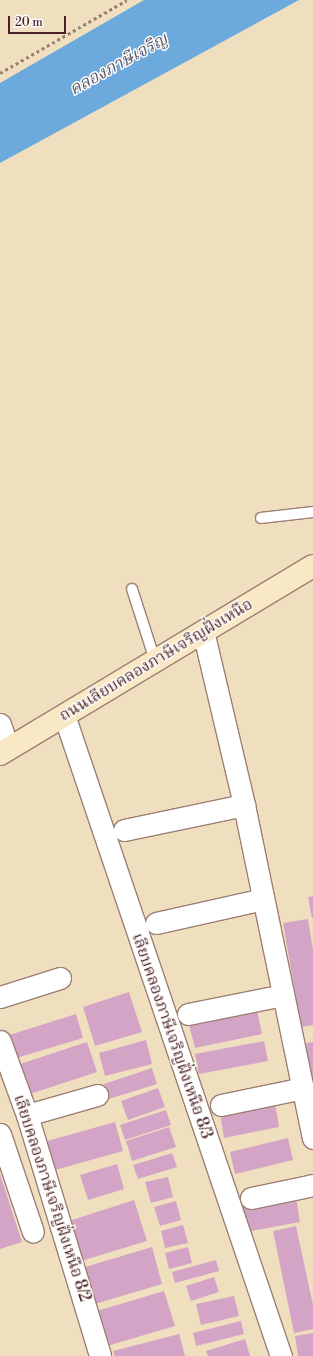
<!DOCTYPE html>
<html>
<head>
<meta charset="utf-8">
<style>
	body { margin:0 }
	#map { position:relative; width:313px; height:1356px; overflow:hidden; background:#efdfbe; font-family:"Libre Bodoni","Noto Serif Thai",serif }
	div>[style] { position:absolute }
	.water>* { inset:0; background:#6caade }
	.building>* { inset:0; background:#d4a4c7 }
	.path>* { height:2.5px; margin-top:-1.25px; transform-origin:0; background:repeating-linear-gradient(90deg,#9c7f74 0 3px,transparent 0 6px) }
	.roads { filter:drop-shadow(1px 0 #9c7f74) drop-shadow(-1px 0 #9c7f74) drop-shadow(0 1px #9c7f74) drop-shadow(0 -1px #9c7f74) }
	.service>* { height:10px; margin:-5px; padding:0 5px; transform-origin:5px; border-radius:5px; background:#fff }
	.minor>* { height:21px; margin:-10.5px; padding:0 10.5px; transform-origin:10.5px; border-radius:10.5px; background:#fff }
	.secondary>* { height:22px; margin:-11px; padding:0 11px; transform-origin:11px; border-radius:11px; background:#f8e8c3 }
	span { translate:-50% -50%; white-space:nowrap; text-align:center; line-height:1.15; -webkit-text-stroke:3px #fdfcf7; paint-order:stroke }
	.street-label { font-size:16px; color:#4a1f2b }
	.water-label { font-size:17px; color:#585773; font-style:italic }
	.scale { position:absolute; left:8px; top:16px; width:58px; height:18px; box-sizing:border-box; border:2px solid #4a1f2b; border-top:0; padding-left:5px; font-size:12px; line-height:14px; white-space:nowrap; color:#4a1f2b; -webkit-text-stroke:3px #fdfcf7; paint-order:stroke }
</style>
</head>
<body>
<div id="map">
	<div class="water">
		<i style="clip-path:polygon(144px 0,299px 0,0 163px,0 83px)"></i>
	</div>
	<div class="building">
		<i style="clip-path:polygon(313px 896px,313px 918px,312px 918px,308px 897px)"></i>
		<i style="clip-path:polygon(308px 919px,313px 950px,313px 1025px,301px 1027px,283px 923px)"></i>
		<i style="clip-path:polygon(129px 992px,142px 1032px,95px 1046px,83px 1007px)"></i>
		<i style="clip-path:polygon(257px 1010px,262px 1034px,195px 1048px,189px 1025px)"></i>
		<i style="clip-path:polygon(76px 1014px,83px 1038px,10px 1060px,3px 1037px)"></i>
		<i style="clip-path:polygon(146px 1040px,152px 1064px,105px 1076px,99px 1053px)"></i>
		<i style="clip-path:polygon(264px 1041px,268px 1061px,199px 1074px,195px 1054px)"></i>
		<i style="clip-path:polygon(87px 1042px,97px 1072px,24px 1096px,14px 1066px)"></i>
		<i style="clip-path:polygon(313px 1042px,313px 1099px,300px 1044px)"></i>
		<i style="clip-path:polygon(152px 1068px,157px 1084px,109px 1099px,104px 1084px)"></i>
		<i style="clip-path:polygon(158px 1088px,165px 1107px,128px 1120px,121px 1101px)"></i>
		<i style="clip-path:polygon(275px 1103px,279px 1127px,224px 1138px,220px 1113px)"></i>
		<i style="clip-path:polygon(166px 1110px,171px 1125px,125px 1140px,120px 1125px)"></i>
		<i style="clip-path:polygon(115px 1122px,123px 1151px,48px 1172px,40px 1143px)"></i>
		<i style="clip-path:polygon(169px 1127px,176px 1147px,132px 1161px,126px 1141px)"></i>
		<i style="clip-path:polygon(288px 1138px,293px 1160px,235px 1174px,230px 1152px)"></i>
		<i style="clip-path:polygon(172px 1153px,177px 1167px,138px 1179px,133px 1165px)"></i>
		<i style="clip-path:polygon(117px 1164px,124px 1189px,88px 1200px,80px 1175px)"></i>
		<i style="clip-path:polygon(0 1174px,22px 1242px,0 1249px)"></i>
		<i style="clip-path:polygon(168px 1177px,173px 1197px,151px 1203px,145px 1182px)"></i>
		<i style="clip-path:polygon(296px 1197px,300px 1222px,246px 1232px,242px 1207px)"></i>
		<i style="clip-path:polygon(134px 1200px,147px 1241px,81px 1261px,69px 1221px)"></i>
		<i style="clip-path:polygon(176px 1201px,181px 1220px,160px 1226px,154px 1207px)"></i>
		<i style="clip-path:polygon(183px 1225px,188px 1243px,165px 1248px,161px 1231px)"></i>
		<i style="clip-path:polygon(296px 1226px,313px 1305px,313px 1329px,294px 1333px,273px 1231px)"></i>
		<i style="clip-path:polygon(152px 1247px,162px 1284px,95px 1304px,85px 1267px)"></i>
		<i style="clip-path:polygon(188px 1247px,192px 1263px,169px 1269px,165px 1253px)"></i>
		<i style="clip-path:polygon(216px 1260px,219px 1271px,175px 1283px,172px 1272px)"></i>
		<i style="clip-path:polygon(214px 1277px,219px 1292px,191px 1301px,186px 1286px)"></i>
		<i style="clip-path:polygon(164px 1291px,175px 1326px,107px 1346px,97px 1311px)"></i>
		<i style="clip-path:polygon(234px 1296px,239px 1316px,201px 1325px,196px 1304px)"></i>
		<i style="clip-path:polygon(241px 1321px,244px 1334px,196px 1346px,193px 1333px)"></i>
		<i style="clip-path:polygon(313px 1333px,313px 1356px,298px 1356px,295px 1336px)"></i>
		<i style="clip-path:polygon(179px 1334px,185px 1356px,115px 1356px,113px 1351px)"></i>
		<i style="clip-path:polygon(245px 1339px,250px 1356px,208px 1356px,206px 1351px)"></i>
	</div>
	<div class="path">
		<i style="left:0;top:73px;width:146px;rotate:-29.9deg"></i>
	</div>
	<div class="roads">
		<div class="service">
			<i style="left:261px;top:518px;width:52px;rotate:-6.6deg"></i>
			<i style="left:132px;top:589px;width:75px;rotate:72.1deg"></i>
		</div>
		<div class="minor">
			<i style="left:203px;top:631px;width:179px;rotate:76.7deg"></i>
			<i style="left:244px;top:805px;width:340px;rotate:78.3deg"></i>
			<i style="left:64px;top:715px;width:677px;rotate:71.3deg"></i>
			<i style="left:0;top:724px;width:26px;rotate:72deg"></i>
			<i style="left:124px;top:830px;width:123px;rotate:-11.8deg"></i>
			<i style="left:156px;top:923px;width:110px;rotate:-12.6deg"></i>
			<i style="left:0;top:997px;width:63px;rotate:-17.6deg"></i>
			<i style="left:188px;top:1014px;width:97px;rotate:-11.3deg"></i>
			<i style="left:0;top:1041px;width:79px;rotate:70deg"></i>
			<i style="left:27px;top:1115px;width:252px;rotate:73.1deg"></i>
			<i style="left:221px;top:1105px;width:84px;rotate:-11.7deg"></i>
			<i style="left:27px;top:1115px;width:73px;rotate:-15.9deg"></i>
			<i style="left:0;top:1134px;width:103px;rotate:71.4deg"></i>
			<i style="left:251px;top:1198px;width:63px;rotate:-11.8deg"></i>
		</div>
		<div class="secondary">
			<i style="left:0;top:754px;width:365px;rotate:-31deg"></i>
		</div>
	</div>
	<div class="street-label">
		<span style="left:156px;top:660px;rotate:-31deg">ถนนเลียบคลองภาษีเจริญฝั่งเหนือ</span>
		<span style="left:172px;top:1036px;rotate:71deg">เลียบคลองภาษีเจริญฝั่งเหนือ 8/3</span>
		<span style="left:52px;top:1198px;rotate:72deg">เลียบคลองภาษีเจริญฝั่งเหนือ 8/2</span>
	</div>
	<div class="water-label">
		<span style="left:119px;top:65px;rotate:-29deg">คลองภาษีเจริญ</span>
	</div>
	<div class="scale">20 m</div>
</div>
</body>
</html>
